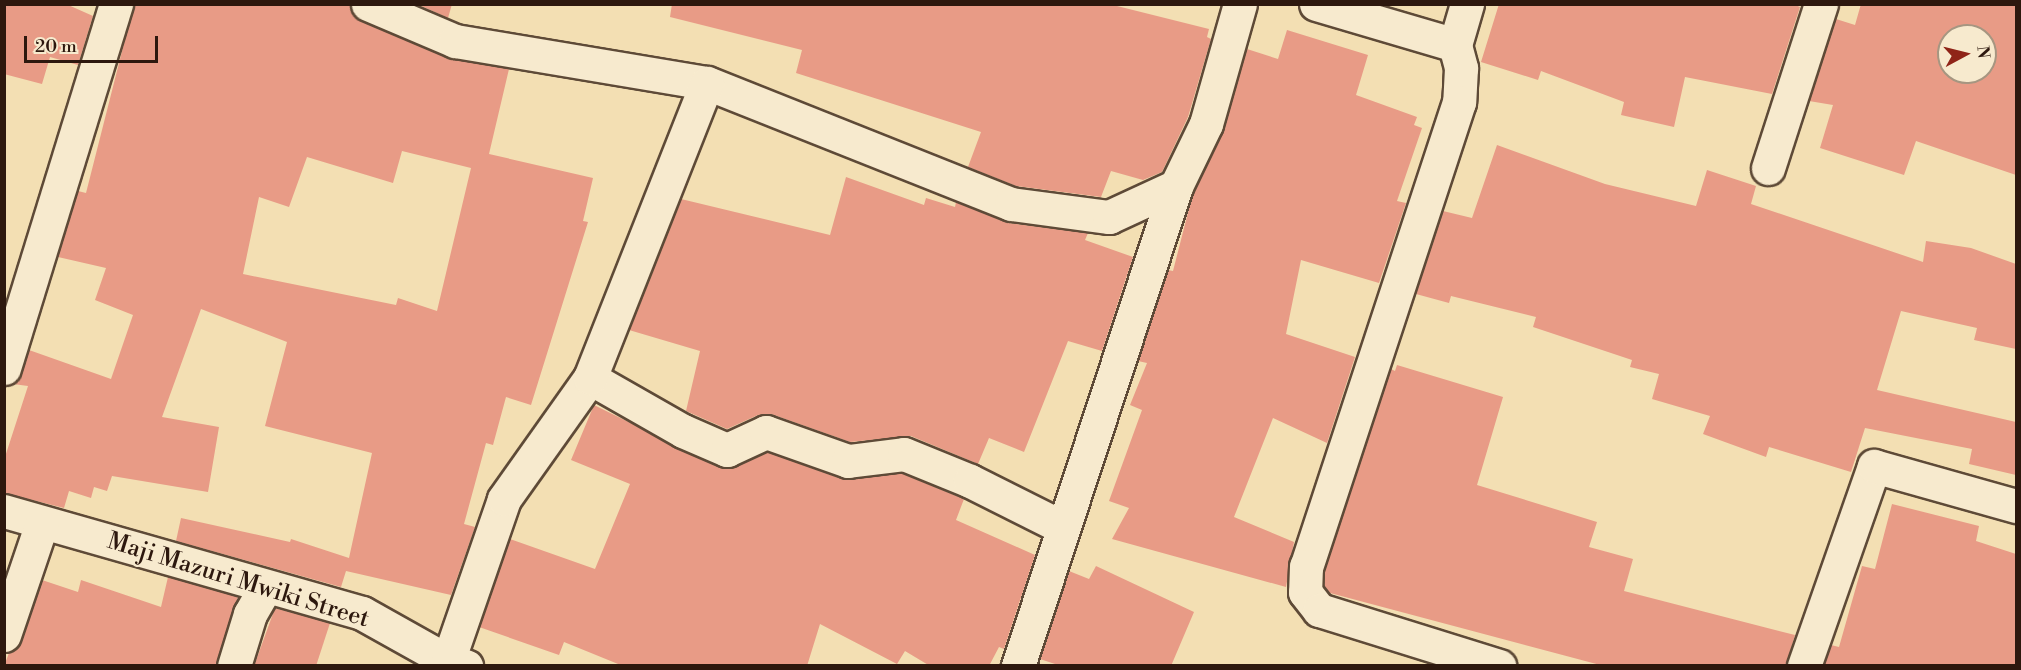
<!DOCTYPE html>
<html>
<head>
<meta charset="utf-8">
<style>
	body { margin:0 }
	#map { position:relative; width:2021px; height:670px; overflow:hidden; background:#f3dfb3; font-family:"Libre Bodoni",serif }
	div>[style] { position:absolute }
	.building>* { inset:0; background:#e89b86 }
	.roads { filter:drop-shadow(2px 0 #5e4a37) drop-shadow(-2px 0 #5e4a37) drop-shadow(0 2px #5e4a37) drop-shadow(0 -2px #5e4a37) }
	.minor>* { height:33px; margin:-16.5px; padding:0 16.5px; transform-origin:16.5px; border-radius:16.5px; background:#f7eace }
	span { translate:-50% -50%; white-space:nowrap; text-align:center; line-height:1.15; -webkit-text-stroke:4.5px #f7eace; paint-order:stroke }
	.street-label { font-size:24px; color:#2d180e }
	.frame { position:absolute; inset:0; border:6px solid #2d180e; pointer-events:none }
	.north { position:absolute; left:1937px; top:24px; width:60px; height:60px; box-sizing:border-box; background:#f7eace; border:2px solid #a69681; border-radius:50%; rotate:83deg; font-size:16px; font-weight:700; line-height:24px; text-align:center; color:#2d180e }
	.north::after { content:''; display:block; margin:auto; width:21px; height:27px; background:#8f2418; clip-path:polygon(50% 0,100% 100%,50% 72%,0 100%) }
	.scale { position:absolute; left:24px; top:36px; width:134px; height:27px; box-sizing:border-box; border:3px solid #2d180e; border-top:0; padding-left:8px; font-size:18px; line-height:21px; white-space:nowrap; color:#2d180e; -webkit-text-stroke:4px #f7eace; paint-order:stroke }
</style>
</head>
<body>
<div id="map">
	<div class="building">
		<i style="clip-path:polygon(4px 4px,66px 4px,93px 16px,78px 65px,50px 57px,42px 84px,4px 74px)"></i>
		<i style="clip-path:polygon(evenodd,134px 4px,350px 4px,353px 15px,361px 21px,448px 58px,509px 69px,489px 154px,593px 178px,583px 221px,588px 222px,531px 405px,506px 397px,493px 445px,486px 443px,464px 524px,475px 527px,451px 595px,346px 571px,341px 587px,176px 541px,181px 518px,290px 542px,291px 539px,349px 558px,372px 453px,265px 426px,287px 342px,201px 309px,162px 417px,219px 427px,208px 492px,112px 476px,107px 491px,94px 487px,91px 498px,69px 491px,64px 508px,4px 493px,4px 460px,28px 386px,13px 384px,22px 374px,29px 350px,111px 379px,133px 315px,95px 300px,106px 268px,58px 257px,78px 191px,86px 193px,134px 4px,402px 151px,471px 168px,437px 311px,398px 298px,396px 305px,243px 274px,259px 197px,289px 207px,307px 157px,393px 183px,402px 151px)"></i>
		<i style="clip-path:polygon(417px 4px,452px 4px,448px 18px)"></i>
		<i style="clip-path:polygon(672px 4px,1109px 4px,1209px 29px,1207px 37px,1211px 39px,1188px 117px,1162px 172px,1143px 180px,1111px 171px,1101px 197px,1016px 186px,968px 167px,981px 132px,796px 73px,802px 50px,670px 17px)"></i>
		<i style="clip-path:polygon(1499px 4px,1793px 4px,1800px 7px,1772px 94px,1685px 77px,1674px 127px,1621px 115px,1624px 102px,1541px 71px,1538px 80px,1481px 62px)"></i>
		<i style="clip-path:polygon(evenodd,1861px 4px,2016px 4px,2016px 175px,1916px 141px,1904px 175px,1820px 148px,1833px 105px,1809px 101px,1836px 19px,1855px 25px,1861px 4px,1949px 36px,1985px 36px,1985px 72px,1949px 72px,1949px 36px)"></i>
		<i style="clip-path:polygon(1287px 30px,1368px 55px,1356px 95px,1417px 117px,1414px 125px,1422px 128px,1397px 201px,1406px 203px,1379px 283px,1301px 260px,1286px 334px,1355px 357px,1327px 443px,1273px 418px,1234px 517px,1294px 542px,1286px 587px,1112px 539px,1129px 508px,1109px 501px,1142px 410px,1130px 405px,1147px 363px,1138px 361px,1168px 270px,1173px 271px,1193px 193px,1224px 129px,1247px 49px,1278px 59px)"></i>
		<i style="clip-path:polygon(1497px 145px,1605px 184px,1696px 206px,1707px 170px,1756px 186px,1751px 204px,1923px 262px,1926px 241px,1971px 248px,2016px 264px,2016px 349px,1974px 340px,1977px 328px,1901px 311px,1877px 390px,2016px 422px,2016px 475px,1969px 464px,1972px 449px,1865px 428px,1851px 472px,1769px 447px,1766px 457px,1703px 434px,1710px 416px,1652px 399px,1659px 374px,1630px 367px,1632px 360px,1533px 327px,1536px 317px,1451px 296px,1449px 303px,1416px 294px,1443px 211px,1472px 218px)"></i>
		<i style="clip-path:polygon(846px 177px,924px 205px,926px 198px,955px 207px,956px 202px,1008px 223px,1088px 233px,1085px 240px,1133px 257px,1102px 351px,1068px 341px,1024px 452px,989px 438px,978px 464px,911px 436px,850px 442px,771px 414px,758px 415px,727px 429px,686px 411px,700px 351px,629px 330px,681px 199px,830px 235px)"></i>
		<i style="clip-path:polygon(1397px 365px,1503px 397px,1477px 485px,1597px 522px,1589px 547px,1633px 559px,1624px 591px,1795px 635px,1786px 666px,1604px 666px,1330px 593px,1324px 586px,1325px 569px,1391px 369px,1395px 371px)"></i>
		<i style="clip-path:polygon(594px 405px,720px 467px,734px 467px,767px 452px,842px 479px,901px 473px,964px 499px,956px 520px,1035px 555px,1004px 649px,999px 647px,989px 666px,930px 666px,905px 651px,897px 664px,820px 624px,807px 666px,623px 666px,564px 642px,559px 655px,479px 627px,510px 539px,595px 569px,630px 484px,571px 460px)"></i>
		<i style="clip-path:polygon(1892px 504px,1979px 526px,1976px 541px,2016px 554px,2016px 666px,1824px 666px,1831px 645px,1839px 647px,1862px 566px,1875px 569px)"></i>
		<i style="clip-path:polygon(1096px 566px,1194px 612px,1171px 666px,1061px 666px,1040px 659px,1069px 571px,1089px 579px)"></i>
		<i style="clip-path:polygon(168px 577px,238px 597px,216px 666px,4px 666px,9px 653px,22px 641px,42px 580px,78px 592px,81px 580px,161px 607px)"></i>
		<i style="clip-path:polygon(275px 608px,330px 623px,316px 666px,254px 666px)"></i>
	</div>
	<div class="roads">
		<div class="minor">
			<i style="left:368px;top:4px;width:95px;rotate:23deg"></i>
			<i style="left:455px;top:41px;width:255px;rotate:9.5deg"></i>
			<i style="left:707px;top:83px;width:327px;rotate:21.7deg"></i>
			<i style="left:1011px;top:204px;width:99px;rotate:7.6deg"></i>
			<i style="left:1109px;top:217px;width:74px;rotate:-24.8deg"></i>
			<i style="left:1316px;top:4px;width:145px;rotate:16.4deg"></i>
			<i style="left:1455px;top:45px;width:24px;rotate:75deg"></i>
			<i style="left:1461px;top:68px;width:34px;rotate:93deg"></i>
			<i style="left:1459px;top:102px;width:489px;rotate:108.2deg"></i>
			<i style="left:1306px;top:566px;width:26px;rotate:92deg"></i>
			<i style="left:1305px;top:592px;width:23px;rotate:52deg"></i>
			<i style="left:1319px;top:610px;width:189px;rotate:17.3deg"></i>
			<i style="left:1455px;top:45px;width:43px;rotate:-73.7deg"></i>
			<i style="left:1768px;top:168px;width:172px;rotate:-72.1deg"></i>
			<i style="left:4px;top:368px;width:381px;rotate:-72.9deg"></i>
			<i style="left:590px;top:378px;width:107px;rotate:29.7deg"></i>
			<i style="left:683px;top:431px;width:48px;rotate:23.4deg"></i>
			<i style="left:727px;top:450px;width:43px;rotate:-24.8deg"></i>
			<i style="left:766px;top:432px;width:87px;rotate:19.5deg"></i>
			<i style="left:848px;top:461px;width:56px;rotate:-7.1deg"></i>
			<i style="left:904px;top:454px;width:71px;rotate:22.2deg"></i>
			<i style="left:970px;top:481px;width:103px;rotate:26.6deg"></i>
			<i style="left:4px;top:511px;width:372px;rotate:15.9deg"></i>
			<i style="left:362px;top:613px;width:98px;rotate:29.2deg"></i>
			<i style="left:448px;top:661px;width:19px;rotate:16deg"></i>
			<i style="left:4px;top:635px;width:118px;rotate:-71.3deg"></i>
			<i style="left:448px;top:661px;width:171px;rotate:-70.9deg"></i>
			<i style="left:504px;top:499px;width:148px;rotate:-54.6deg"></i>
			<i style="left:590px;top:378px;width:317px;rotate:-68.4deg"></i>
			<i style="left:234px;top:666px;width:54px;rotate:-72.9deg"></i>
			<i style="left:250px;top:614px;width:32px;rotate:-60deg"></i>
			<i style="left:1018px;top:666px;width:505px;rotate:-71.78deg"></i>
			<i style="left:1176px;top:186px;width:69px;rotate:-64.2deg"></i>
			<i style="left:1206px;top:124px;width:125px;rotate:-74.2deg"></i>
			<i style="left:1804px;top:666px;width:212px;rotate:-70.7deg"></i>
			<i style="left:1874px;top:466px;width:148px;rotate:15.7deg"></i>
		</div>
	</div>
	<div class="street-label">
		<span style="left:238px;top:581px;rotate:17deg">Maji Mazuri Mwiki Street</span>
	</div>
	<div class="frame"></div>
	<div class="north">N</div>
	<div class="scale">20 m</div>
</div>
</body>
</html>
